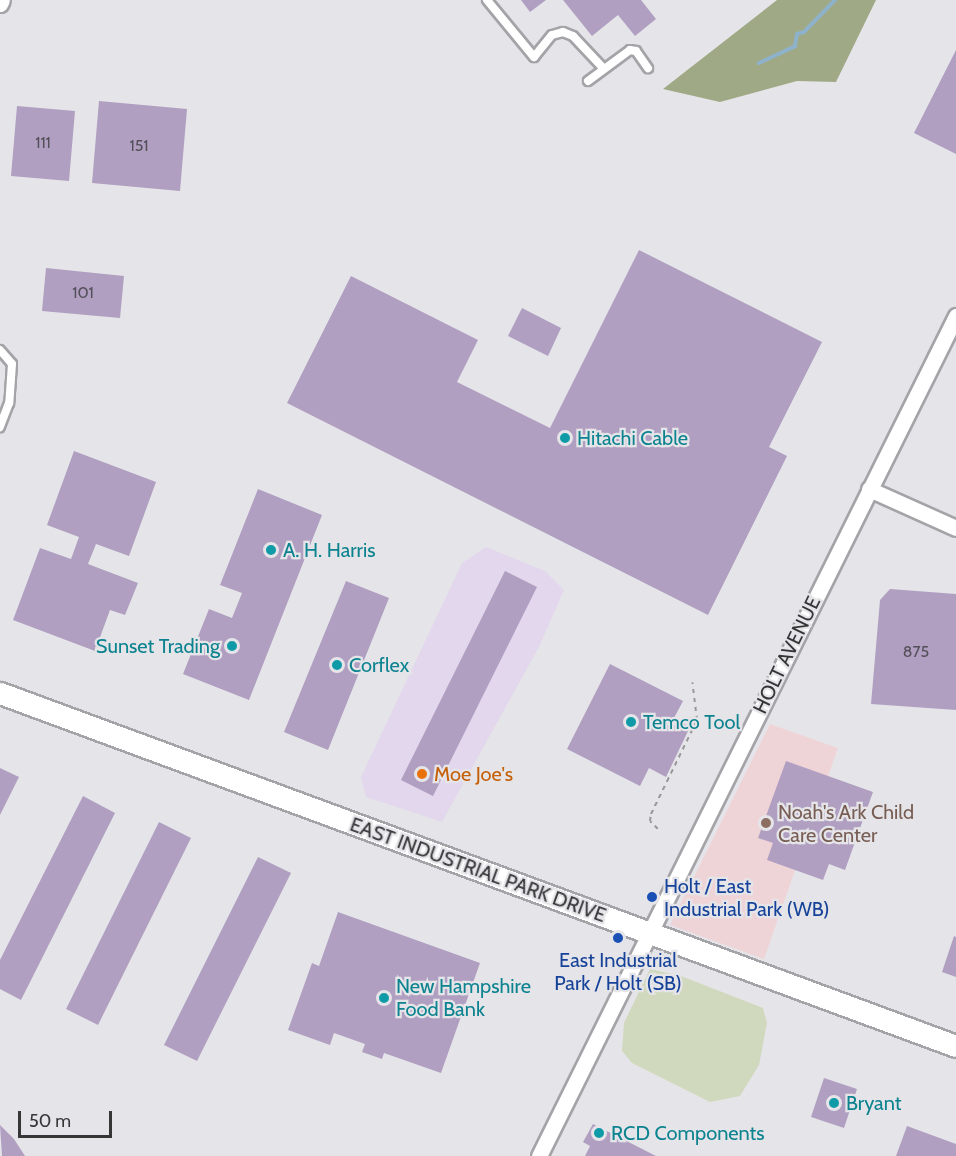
<!DOCTYPE html>
<html>
<head>
<meta charset="utf-8">
<style>
	body { margin:0 }
	#map { position:relative; width:956px; height:1156px; overflow:hidden; background:#e5e5e9; font-family:Cabin,sans-serif }
	div>[style] { position:absolute }
	.commercial>* { inset:0; background:#e2d7ec }
	.education>* { inset:0; background:#efd4d7 }
	.green>* { inset:0; background:#d0d8bd }
	.forest>* { inset:0; background:#a0a985 }
	.stream>* { height:4px; margin:-2px; padding:0 2px; transform-origin:2px; border-radius:2px; background:#8fb2cb }
	.building>* { inset:0; background:#b09fc1 }
	.path>* { height:2px; margin-top:-1px; transform-origin:0; background:repeating-linear-gradient(90deg,#98989b 0 4.5px,transparent 0 9px) }
	.roads { filter:drop-shadow(2px 0 #a4a4a8) drop-shadow(-2px 0 #a4a4a8) drop-shadow(0 2px #a4a4a8) drop-shadow(0 -2px #a4a4a8) }
	.lane>* { height:8px; margin:-4px; padding:0 4px; transform-origin:4px; border-radius:4px; background:#fff }
	.street>* { height:15px; margin:-7.5px; padding:0 7.5px; transform-origin:7.5px; border-radius:7.5px; background:#fff }
	.secondary>* { height:21px; margin:-10.5px; padding:0 10.5px; transform-origin:10.5px; border-radius:10.5px; background:#fff }
	.dots>* { width:16px; height:16px; translate:-50% -50%; box-sizing:border-box; border:3px solid #e5e5e9; border-radius:50% }
	span { translate:-50% -50%; white-space:nowrap; text-align:center; line-height:1.15; -webkit-text-stroke:4.5px #e5e5e9; paint-order:stroke }
	.number-label { font-size:16px; color:#54505a }
	.number-label span { -webkit-text-stroke-width:0 }
	.culture-label { font-size:20px; color:#0d838f }
	.left { translate:0 -50%; text-align:left }
	.right { translate:-100% -50%; text-align:right }
	.street-label { font-size:20px; color:#363637 }
	.food-label { font-size:20px; color:#c56008 }
	.education-label { font-size:20px; color:#785e54 }
	.transit-label { font-size:20px; color:#164399 }
	.scale { position:absolute; left:18px; top:1111px; width:94px; height:27px; box-sizing:border-box; border:3px solid #363637; border-top:0; padding-left:8px; font-size:18px; line-height:21px; white-space:nowrap; color:#363637; -webkit-text-stroke:4px #e5e5e9; paint-order:stroke }
</style>
</head>
<body>
<div id="map">
	<div class="commercial">
		<i style="clip-path:polygon(486px 547px,545px 571px,564px 590px,539px 647px,442px 822px,366px 797px,361px 777px,462px 563px)"></i>
	</div>
	<div class="education">
		<i style="clip-path:polygon(770px 724px,838px 748px,764px 959px,670px 925px)"></i>
	</div>
	<div class="green">
		<i style="clip-path:polygon(650px 969px,681px 976px,763px 1008px,767px 1023px,759px 1065px,740px 1096px,710px 1102px,632px 1063px,622px 1051px,624px 1023px)"></i>
	</div>
	<div class="forest">
		<i style="clip-path:polygon(777px 0,876px 0,836px 82px,797px 81px,720px 102px,663px 89px)"></i>
	</div>
	<div class="stream">
		<i style="left:759px;top:63px;width:40px;rotate:-25deg"></i>
		<i style="left:795px;top:46px;width:12px;rotate:-81deg"></i>
		<i style="left:797px;top:34px;width:7px;rotate:-16deg"></i>
		<i style="left:804px;top:32px;width:45px;rotate:-45.9deg"></i>
	</div>
	<div class="building">
		<i style="clip-path:polygon(521px 0,546px 0,530px 12px)"></i>
		<i style="clip-path:polygon(563px 0,641px 0,656px 19px,635px 36px,618px 15px,592px 36px)"></i>
		<i style="clip-path:polygon(956px 50px,956px 154px,914px 133px)"></i>
		<i style="clip-path:polygon(99px 101px,187px 109px,180px 191px,92px 183px)"></i>
		<i style="clip-path:polygon(17px 106px,75px 111px,69px 181px,11px 176px)"></i>
		<i style="clip-path:polygon(639px 250px,822px 342px,769px 447px,787px 456px,708px 615px,287px 403px,351px 276px,478px 340px,457px 382px,550px 428px)"></i>
		<i style="clip-path:polygon(46px 268px,124px 276px,120px 318px,42px 311px)"></i>
		<i style="clip-path:polygon(522px 308px,561px 328px,548px 356px,508px 336px)"></i>
		<i style="clip-path:polygon(74px 451px,156px 482px,129px 556px,96px 544px,88px 564px,138px 583px,125px 615px,110px 610px,95px 651px,13px 620px,40px 548px,71px 559px,79px 537px,47px 525px)"></i>
		<i style="clip-path:polygon(258px 489px,322px 515px,249px 700px,183px 674px,209px 609px,232px 618px,242px 593px,220px 585px)"></i>
		<i style="clip-path:polygon(505px 571px,537px 587px,433px 796px,401px 780px)"></i>
		<i style="clip-path:polygon(346px 581px,389px 598px,328px 750px,284px 732px)"></i>
		<i style="clip-path:polygon(890px 589px,956px 594px,956px 710px,871px 704px,880px 600px)"></i>
		<i style="clip-path:polygon(610px 664px,683px 701px,674px 718px,690px 727px,666px 777px,649px 768px,640px 786px,567px 749px)"></i>
		<i style="clip-path:polygon(786px 761px,873px 792px,845px 870px,829px 864px,823px 880px,767px 860px,773px 843px,758px 838px)"></i>
		<i style="clip-path:polygon(0 768px,19px 777px,0 815px)"></i>
		<i style="clip-path:polygon(83px 796px,115px 813px,21px 1000px,0 989px,0 960px)"></i>
		<i style="clip-path:polygon(159px 822px,191px 838px,98px 1025px,66px 1009px)"></i>
		<i style="clip-path:polygon(258px 857px,291px 873px,197px 1061px,164px 1045px)"></i>
		<i style="clip-path:polygon(338px 912px,480px 963px,441px 1073px,384px 1053px,382px 1059px,362px 1052px,365px 1044px,334px 1033px,330px 1045px,288px 1030px,312px 963px,319px 966px)"></i>
		<i style="clip-path:polygon(954px 936px,956px 937px,956px 977px,942px 972px)"></i>
		<i style="clip-path:polygon(824px 1078px,857px 1089px,844px 1128px,811px 1117px)"></i>
		<i style="clip-path:polygon(593px 1124px,656px 1156px,585px 1156px,590px 1146px,583px 1142px)"></i>
		<i style="clip-path:polygon(0 1125px,14px 1139px,25px 1156px,2px 1156px)"></i>
		<i style="clip-path:polygon(907px 1126px,956px 1144px,956px 1156px,896px 1156px)"></i>
	</div>
	<div class="path">
		<i style="left:658px;top:829px;width:11px;rotate:-135deg"></i>
		<i style="left:650px;top:821px;width:7px;rotate:-82deg"></i>
		<i style="left:651px;top:814px;width:105px;rotate:-63.9deg"></i>
		<i style="left:697px;top:720px;width:38px;rotate:-97deg"></i>
	</div>
	<div class="roads">
		<div class="lane">
			<i style="left:487px;top:0;width:74px;rotate:50.5deg"></i>
			<i style="left:534px;top:57px;width:28px;rotate:-51deg"></i>
			<i style="left:552px;top:35px;width:11px;rotate:-15deg"></i>
			<i style="left:563px;top:32px;width:11px;rotate:22deg"></i>
			<i style="left:573px;top:36px;width:45px;rotate:46.8deg"></i>
			<i style="left:588px;top:81px;width:52px;rotate:-36.4deg"></i>
			<i style="left:630px;top:50px;width:6px;rotate:9deg"></i>
			<i style="left:636px;top:51px;width:21px;rotate:55deg"></i>
			<i style="left:0;top:350px;width:18px;rotate:49deg"></i>
			<i style="left:12px;top:364px;width:39px;rotate:94deg"></i>
			<i style="left:9px;top:403px;width:26px;rotate:111deg"></i>
		</div>
		<div class="street">
			<i style="left:0;top:4px;width:4px;rotate:-63deg"></i>
			<i style="left:869px;top:489px;width:95px;rotate:24.1deg"></i>
			<i style="left:539px;top:1156px;width:938px;rotate:-63.6deg"></i>
		</div>
		<div class="secondary">
			<i style="left:0;top:693px;width:1019px;rotate:20.27deg"></i>
		</div>
	</div>
	<div class="dots">
		<i style="left:565px;top:438px;background:#0f9aa8"></i>
		<i style="left:271px;top:550px;background:#0f9aa8"></i>
		<i style="left:232px;top:646px;background:#0f9aa8"></i>
		<i style="left:337px;top:665px;background:#0f9aa8"></i>
		<i style="left:631px;top:722px;background:#0f9aa8"></i>
		<i style="left:422px;top:774px;background:#e8710a"></i>
		<i style="left:766px;top:823px;background:#8d6e63"></i>
		<i style="left:652px;top:897px;background:#1a4fb4"></i>
		<i style="left:618px;top:938px;background:#1a4fb4"></i>
		<i style="left:384px;top:998px;background:#0f9aa8"></i>
		<i style="left:834px;top:1103px;background:#0f9aa8"></i>
		<i style="left:599px;top:1133px;background:#0f9aa8"></i>
	</div>
	<div class="number-label">
		<span style="left:43px;top:143px">111</span>
		<span style="left:139px;top:146px">151</span>
		<span style="left:83px;top:293px">101</span>
		<span style="left:916px;top:652px">875</span>
	</div>
	<div class="culture-label">
		<span class="left" style="left:577px;top:438px">Hitachi Cable</span>
		<span class="left" style="left:283px;top:550px">A. H. Harris</span>
		<span class="right" style="left:220px;top:646px">Sunset Trading</span>
		<span class="left" style="left:349px;top:665px">Corflex</span>
		<span class="left" style="left:643px;top:722px">Temco Tool</span>
		<span class="left" style="left:396px;top:998px">New Hampshire<br>Food Bank</span>
		<span class="left" style="left:846px;top:1103px">Bryant</span>
		<span class="left" style="left:611px;top:1133px">RCD Components</span>
	</div>
	<div class="street-label">
		<span style="left:787px;top:655px;rotate:-64deg">HOLT AVENUE</span>
		<span style="left:478px;top:870px;rotate:20deg">EAST INDUSTRIAL PARK DRIVE</span>
	</div>
	<div class="food-label">
		<span class="left" style="left:434px;top:774px">Moe Joe's</span>
	</div>
	<div class="education-label">
		<span class="left" style="left:778px;top:824px">Noah's Ark Child<br>Care Center</span>
	</div>
	<div class="transit-label">
		<span class="left" style="left:664px;top:898px">Holt / East<br>Industrial Park (WB)</span>
		<span style="left:618px;top:972px">East Industrial<br>Park / Holt (SB)</span>
	</div>
	<div class="scale">50 m</div>
</div>
</body>
</html>
